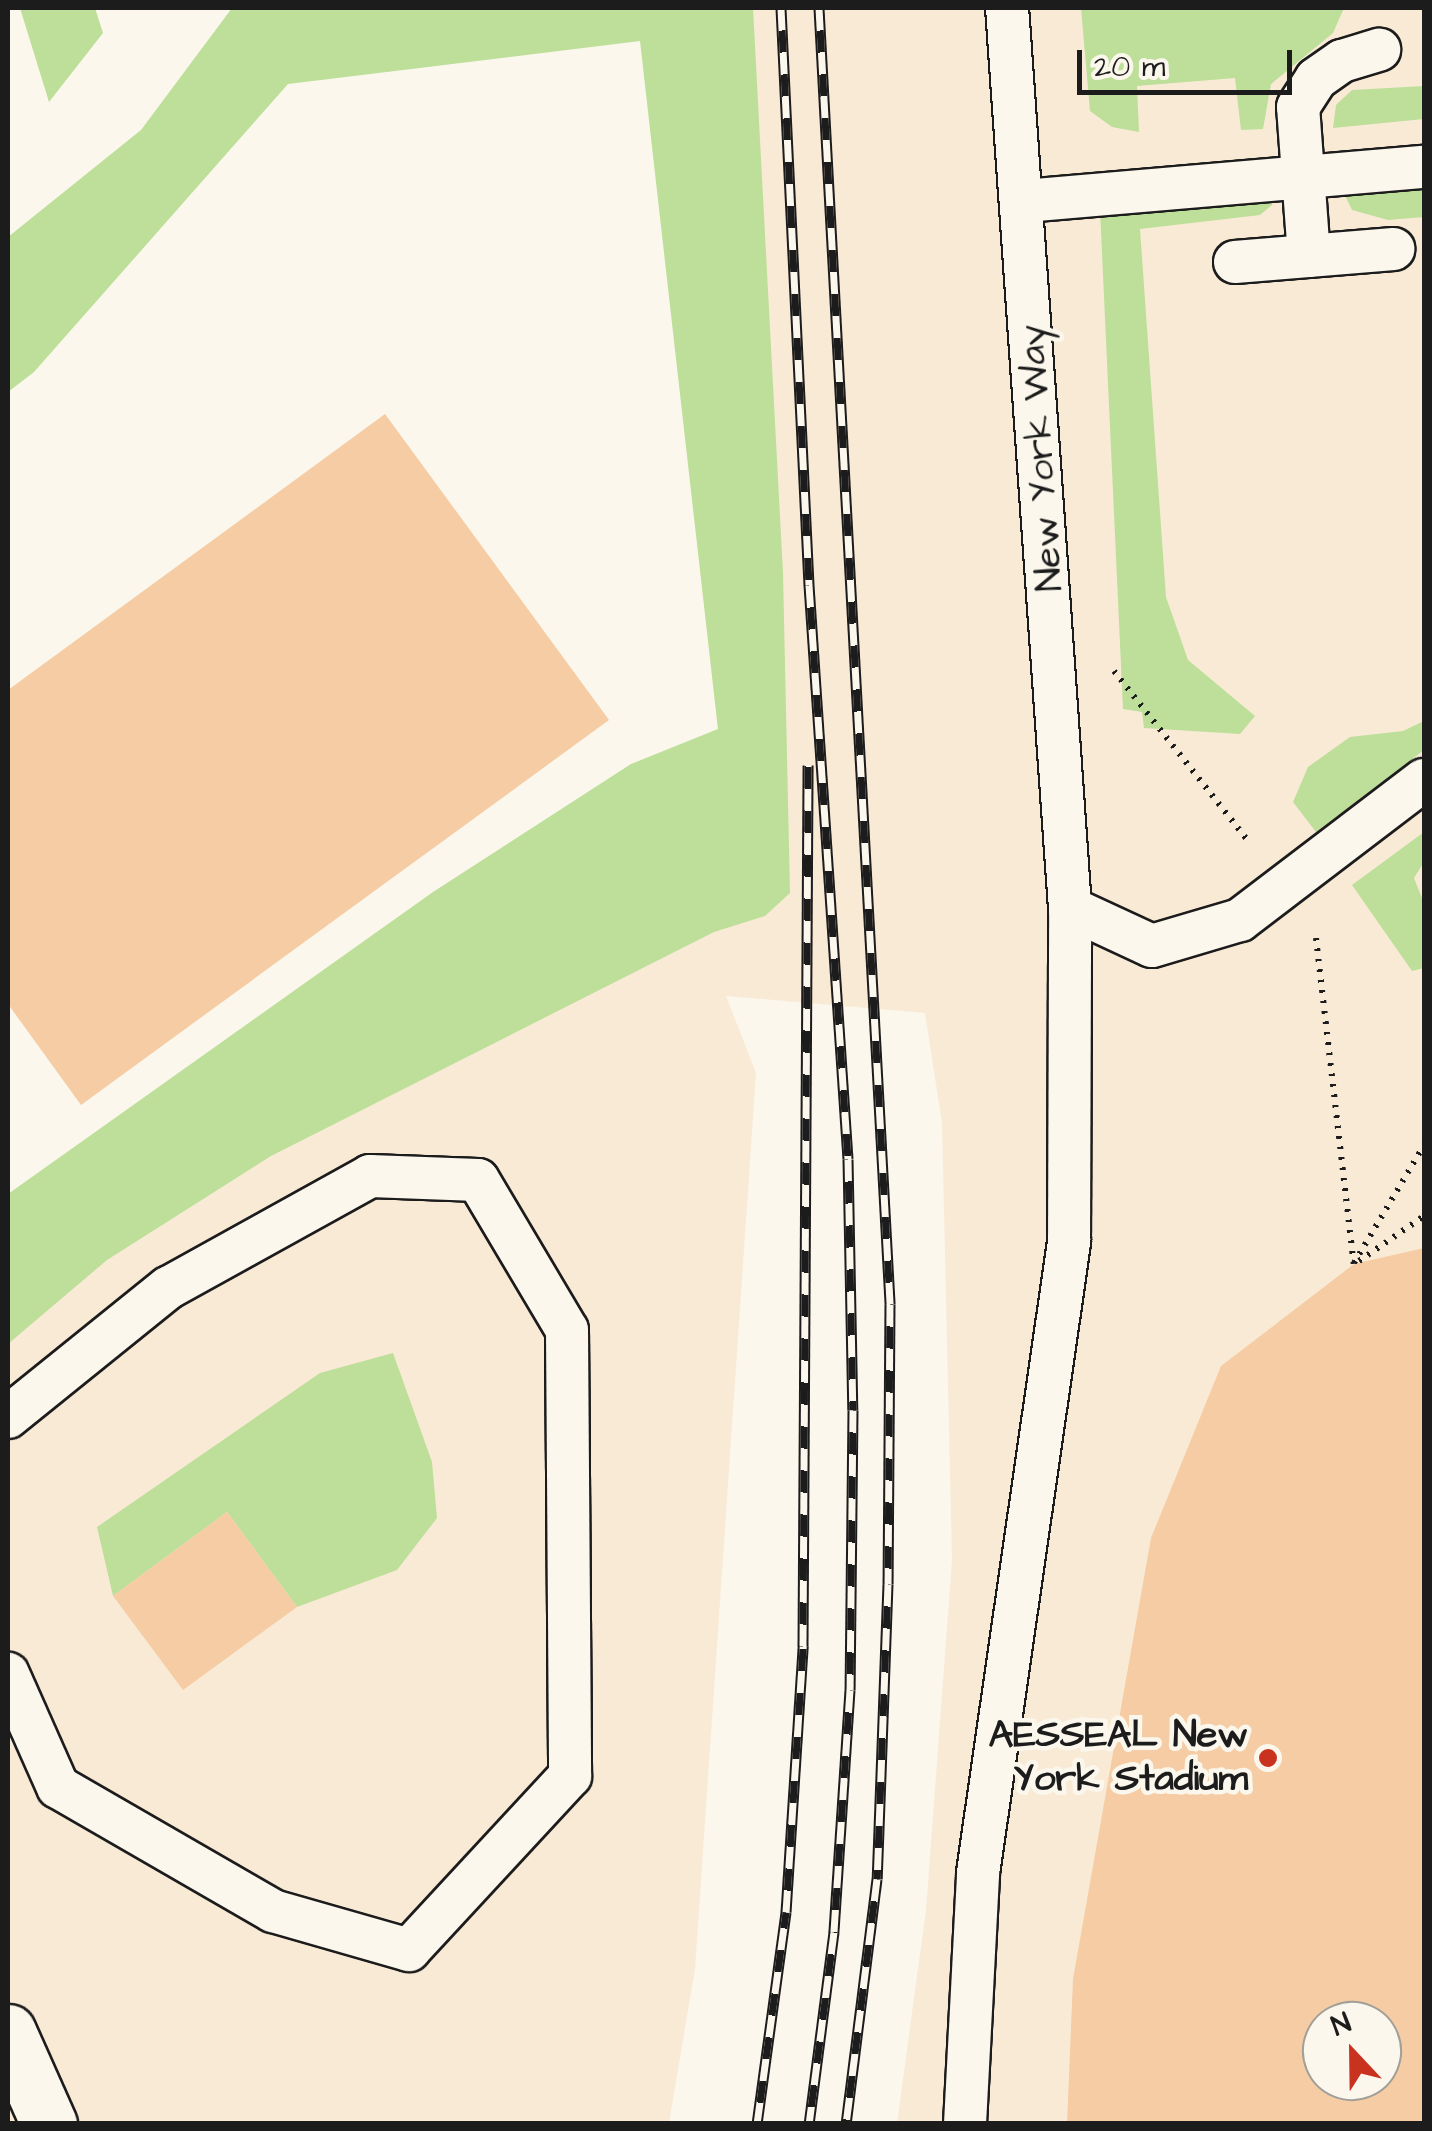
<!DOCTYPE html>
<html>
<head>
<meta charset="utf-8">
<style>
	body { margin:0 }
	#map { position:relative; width:1432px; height:2131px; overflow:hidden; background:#fbf7ec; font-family:"Architects Daughter",sans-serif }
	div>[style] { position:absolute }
	.built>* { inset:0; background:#f9ead6 }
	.green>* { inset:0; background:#bddf99 }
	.building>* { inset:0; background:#f5cca4 }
	.path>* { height:6px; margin-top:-3px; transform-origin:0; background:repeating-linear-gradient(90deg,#1c1c1c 0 2.5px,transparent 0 10.5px) }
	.roads { filter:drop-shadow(2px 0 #1c1c1c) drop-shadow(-2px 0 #1c1c1c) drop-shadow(0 2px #1c1c1c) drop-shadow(0 -2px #1c1c1c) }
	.lane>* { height:42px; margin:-21px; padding:0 21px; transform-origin:21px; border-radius:21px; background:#fbf7ec }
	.street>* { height:55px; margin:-27.5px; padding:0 27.5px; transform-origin:27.5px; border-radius:27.5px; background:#fbf7ec }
	.rail>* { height:11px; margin-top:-5.5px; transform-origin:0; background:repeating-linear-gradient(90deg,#fbf7ec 0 22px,#1c1c1c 0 44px); box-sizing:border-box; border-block:2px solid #1c1c1c }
	.dots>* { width:28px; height:28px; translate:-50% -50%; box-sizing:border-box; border:5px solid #fbf7ec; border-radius:50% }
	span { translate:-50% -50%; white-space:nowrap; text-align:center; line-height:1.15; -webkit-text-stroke:9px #fbf7ec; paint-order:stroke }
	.street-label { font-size:38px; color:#1c1c1c }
	.poi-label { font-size:38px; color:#1c1c1c; font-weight:700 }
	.right { translate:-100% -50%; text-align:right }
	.frame { position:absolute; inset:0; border:10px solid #1c1c1c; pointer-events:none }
	.north { position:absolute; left:1302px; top:2001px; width:100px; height:100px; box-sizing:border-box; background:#fbf7ec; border:2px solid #a29f99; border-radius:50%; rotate:338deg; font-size:28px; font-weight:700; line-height:40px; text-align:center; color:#1c1c1c }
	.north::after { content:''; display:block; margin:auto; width:35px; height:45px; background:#c8321e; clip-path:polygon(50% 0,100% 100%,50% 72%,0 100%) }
	.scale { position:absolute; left:1077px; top:50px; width:215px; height:45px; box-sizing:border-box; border:5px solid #1c1c1c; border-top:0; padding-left:12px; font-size:30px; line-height:35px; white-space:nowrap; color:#1c1c1c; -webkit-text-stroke:8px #fbf7ec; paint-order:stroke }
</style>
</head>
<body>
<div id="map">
	<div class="built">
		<i style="clip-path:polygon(evenodd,637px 8px,1424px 8px,1424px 2123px,897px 2123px,926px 1910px,952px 1560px,942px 1123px,925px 1013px,726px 996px,756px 1073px,695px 1969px,669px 2123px,8px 2123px,8px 1250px,718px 729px,637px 8px,1322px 2021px,1382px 2021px,1382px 2081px,1322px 2081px,1322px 2021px)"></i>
	</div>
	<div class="green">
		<i style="clip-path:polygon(20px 8px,95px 8px,103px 33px,49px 102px)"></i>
		<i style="clip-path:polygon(232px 8px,753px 8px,783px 573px,790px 893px,765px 916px,714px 932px,271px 1156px,107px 1260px,8px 1344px,8px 1194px,433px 892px,631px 764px,718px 729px,640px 41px,288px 84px,34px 372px,8px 392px,8px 237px,141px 130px)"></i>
		<i style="clip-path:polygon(1081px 8px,1344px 8px,1333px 33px,1271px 84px,1263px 129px,1241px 130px,1235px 78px,1137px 86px,1139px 132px,1112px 127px,1090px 111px)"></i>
		<i style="clip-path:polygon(1424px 86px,1424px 119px,1333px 128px,1336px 105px,1352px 90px)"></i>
		<i style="clip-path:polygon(1424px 181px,1424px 217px,1388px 220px,1352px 210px,1341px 187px)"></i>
		<i style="clip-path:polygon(1273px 188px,1272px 205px,1260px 215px,1140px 229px,1166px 597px,1188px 660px,1255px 716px,1240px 734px,1144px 728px,1142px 712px,1123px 709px,1100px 210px)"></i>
		<i style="clip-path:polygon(1424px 721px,1424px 750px,1316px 832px,1293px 802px,1308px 767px,1350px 737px,1403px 731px)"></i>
		<i style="clip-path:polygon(1424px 832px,1424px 862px,1414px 878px,1424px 903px,1424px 968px,1412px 971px,1352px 885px)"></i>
		<i style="clip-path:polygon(393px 1353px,432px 1462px,437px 1518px,397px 1570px,297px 1607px,227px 1512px,113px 1596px,97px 1527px,320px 1373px)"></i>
	</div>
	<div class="building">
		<i style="clip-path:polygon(385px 414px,609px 720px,81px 1105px,8px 1004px,8px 690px)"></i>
		<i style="clip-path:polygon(evenodd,1424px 1248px,1424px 2124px,1067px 2124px,1073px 1979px,1151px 1538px,1221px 1366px,1354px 1264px,1424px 1248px,1322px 2021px,1382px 2021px,1382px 2081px,1322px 2081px,1322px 2021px)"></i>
		<i style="clip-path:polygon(227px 1512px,297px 1607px,183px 1690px,113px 1596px)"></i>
	</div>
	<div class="path">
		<i style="left:1114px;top:671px;width:218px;rotate:51.7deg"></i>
		<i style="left:1316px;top:938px;width:328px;rotate:83.4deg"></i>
		<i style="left:1359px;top:1261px;width:79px;rotate:-34.7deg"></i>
		<i style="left:1354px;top:1263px;width:137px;rotate:-59.3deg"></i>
	</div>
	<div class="roads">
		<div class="lane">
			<i style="left:1025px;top:201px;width:400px;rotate:-4.9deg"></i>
			<i style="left:1309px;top:256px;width:149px;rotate:-94.2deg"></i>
			<i style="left:1298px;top:107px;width:33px;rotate:-57deg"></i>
			<i style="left:1316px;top:79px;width:32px;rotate:-35deg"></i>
			<i style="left:1342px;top:61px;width:39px;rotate:-17deg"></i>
			<i style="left:1235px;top:262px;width:159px;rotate:-4.7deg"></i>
			<i style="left:1070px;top:908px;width:90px;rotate:24.9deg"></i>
			<i style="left:1152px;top:946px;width:92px;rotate:-16.5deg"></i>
			<i style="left:1240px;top:920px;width:231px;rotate:-37.3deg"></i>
			<i style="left:8px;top:1417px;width:206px;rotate:-38.9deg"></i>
			<i style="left:168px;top:1288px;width:231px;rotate:-29deg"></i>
			<i style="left:370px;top:1176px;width:108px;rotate:2.1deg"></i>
			<i style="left:478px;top:1180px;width:174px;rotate:59.3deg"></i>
			<i style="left:567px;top:1330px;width:446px;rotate:89.6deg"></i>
			<i style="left:570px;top:1776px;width:237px;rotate:132.8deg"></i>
			<i style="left:409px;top:1950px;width:141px;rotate:-164deg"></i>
			<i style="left:273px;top:1911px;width:248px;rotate:-150deg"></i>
			<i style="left:58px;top:1787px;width:124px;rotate:-113.9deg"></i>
			<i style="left:965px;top:2124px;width:251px;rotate:-87deg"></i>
			<i style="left:978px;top:1873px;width:638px;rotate:-81.79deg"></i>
			<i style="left:1069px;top:1242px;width:334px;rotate:-89.8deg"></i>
			<i style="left:1070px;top:908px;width:902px;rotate:-94deg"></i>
		</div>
		<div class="street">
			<i style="left:8px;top:2032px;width:101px;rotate:66deg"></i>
		</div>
	</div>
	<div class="rail">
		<i style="left:781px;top:8px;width:578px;rotate:87.22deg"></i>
		<i style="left:809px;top:585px;width:575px;rotate:86.11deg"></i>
		<i style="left:848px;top:1159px;width:251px;rotate:88.9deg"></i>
		<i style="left:853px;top:1410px;width:280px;rotate:90.6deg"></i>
		<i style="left:850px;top:1690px;width:243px;rotate:93.8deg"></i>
		<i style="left:834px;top:1932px;width:194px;rotate:97.4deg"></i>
		<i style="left:819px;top:8px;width:1298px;rotate:86.86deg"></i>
		<i style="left:890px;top:1304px;width:280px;rotate:90.4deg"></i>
		<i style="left:888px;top:1584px;width:295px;rotate:92.1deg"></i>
		<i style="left:877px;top:1879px;width:247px;rotate:97.2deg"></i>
		<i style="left:757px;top:2124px;width:214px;rotate:-82.2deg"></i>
		<i style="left:786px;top:1912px;width:267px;rotate:-86.3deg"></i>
		<i style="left:803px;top:1646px;width:881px;rotate:-89.67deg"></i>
	</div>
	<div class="dots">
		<i style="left:1268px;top:1758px;background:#c8321e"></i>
	</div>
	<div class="street-label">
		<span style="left:1042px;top:458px;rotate:-94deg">New York Way</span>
	</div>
	<div class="poi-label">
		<span class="right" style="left:1248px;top:1758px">AESSEAL New<br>York Stadium</span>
	</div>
	<div class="frame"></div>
	<div class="north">N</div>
	<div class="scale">20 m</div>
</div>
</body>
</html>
